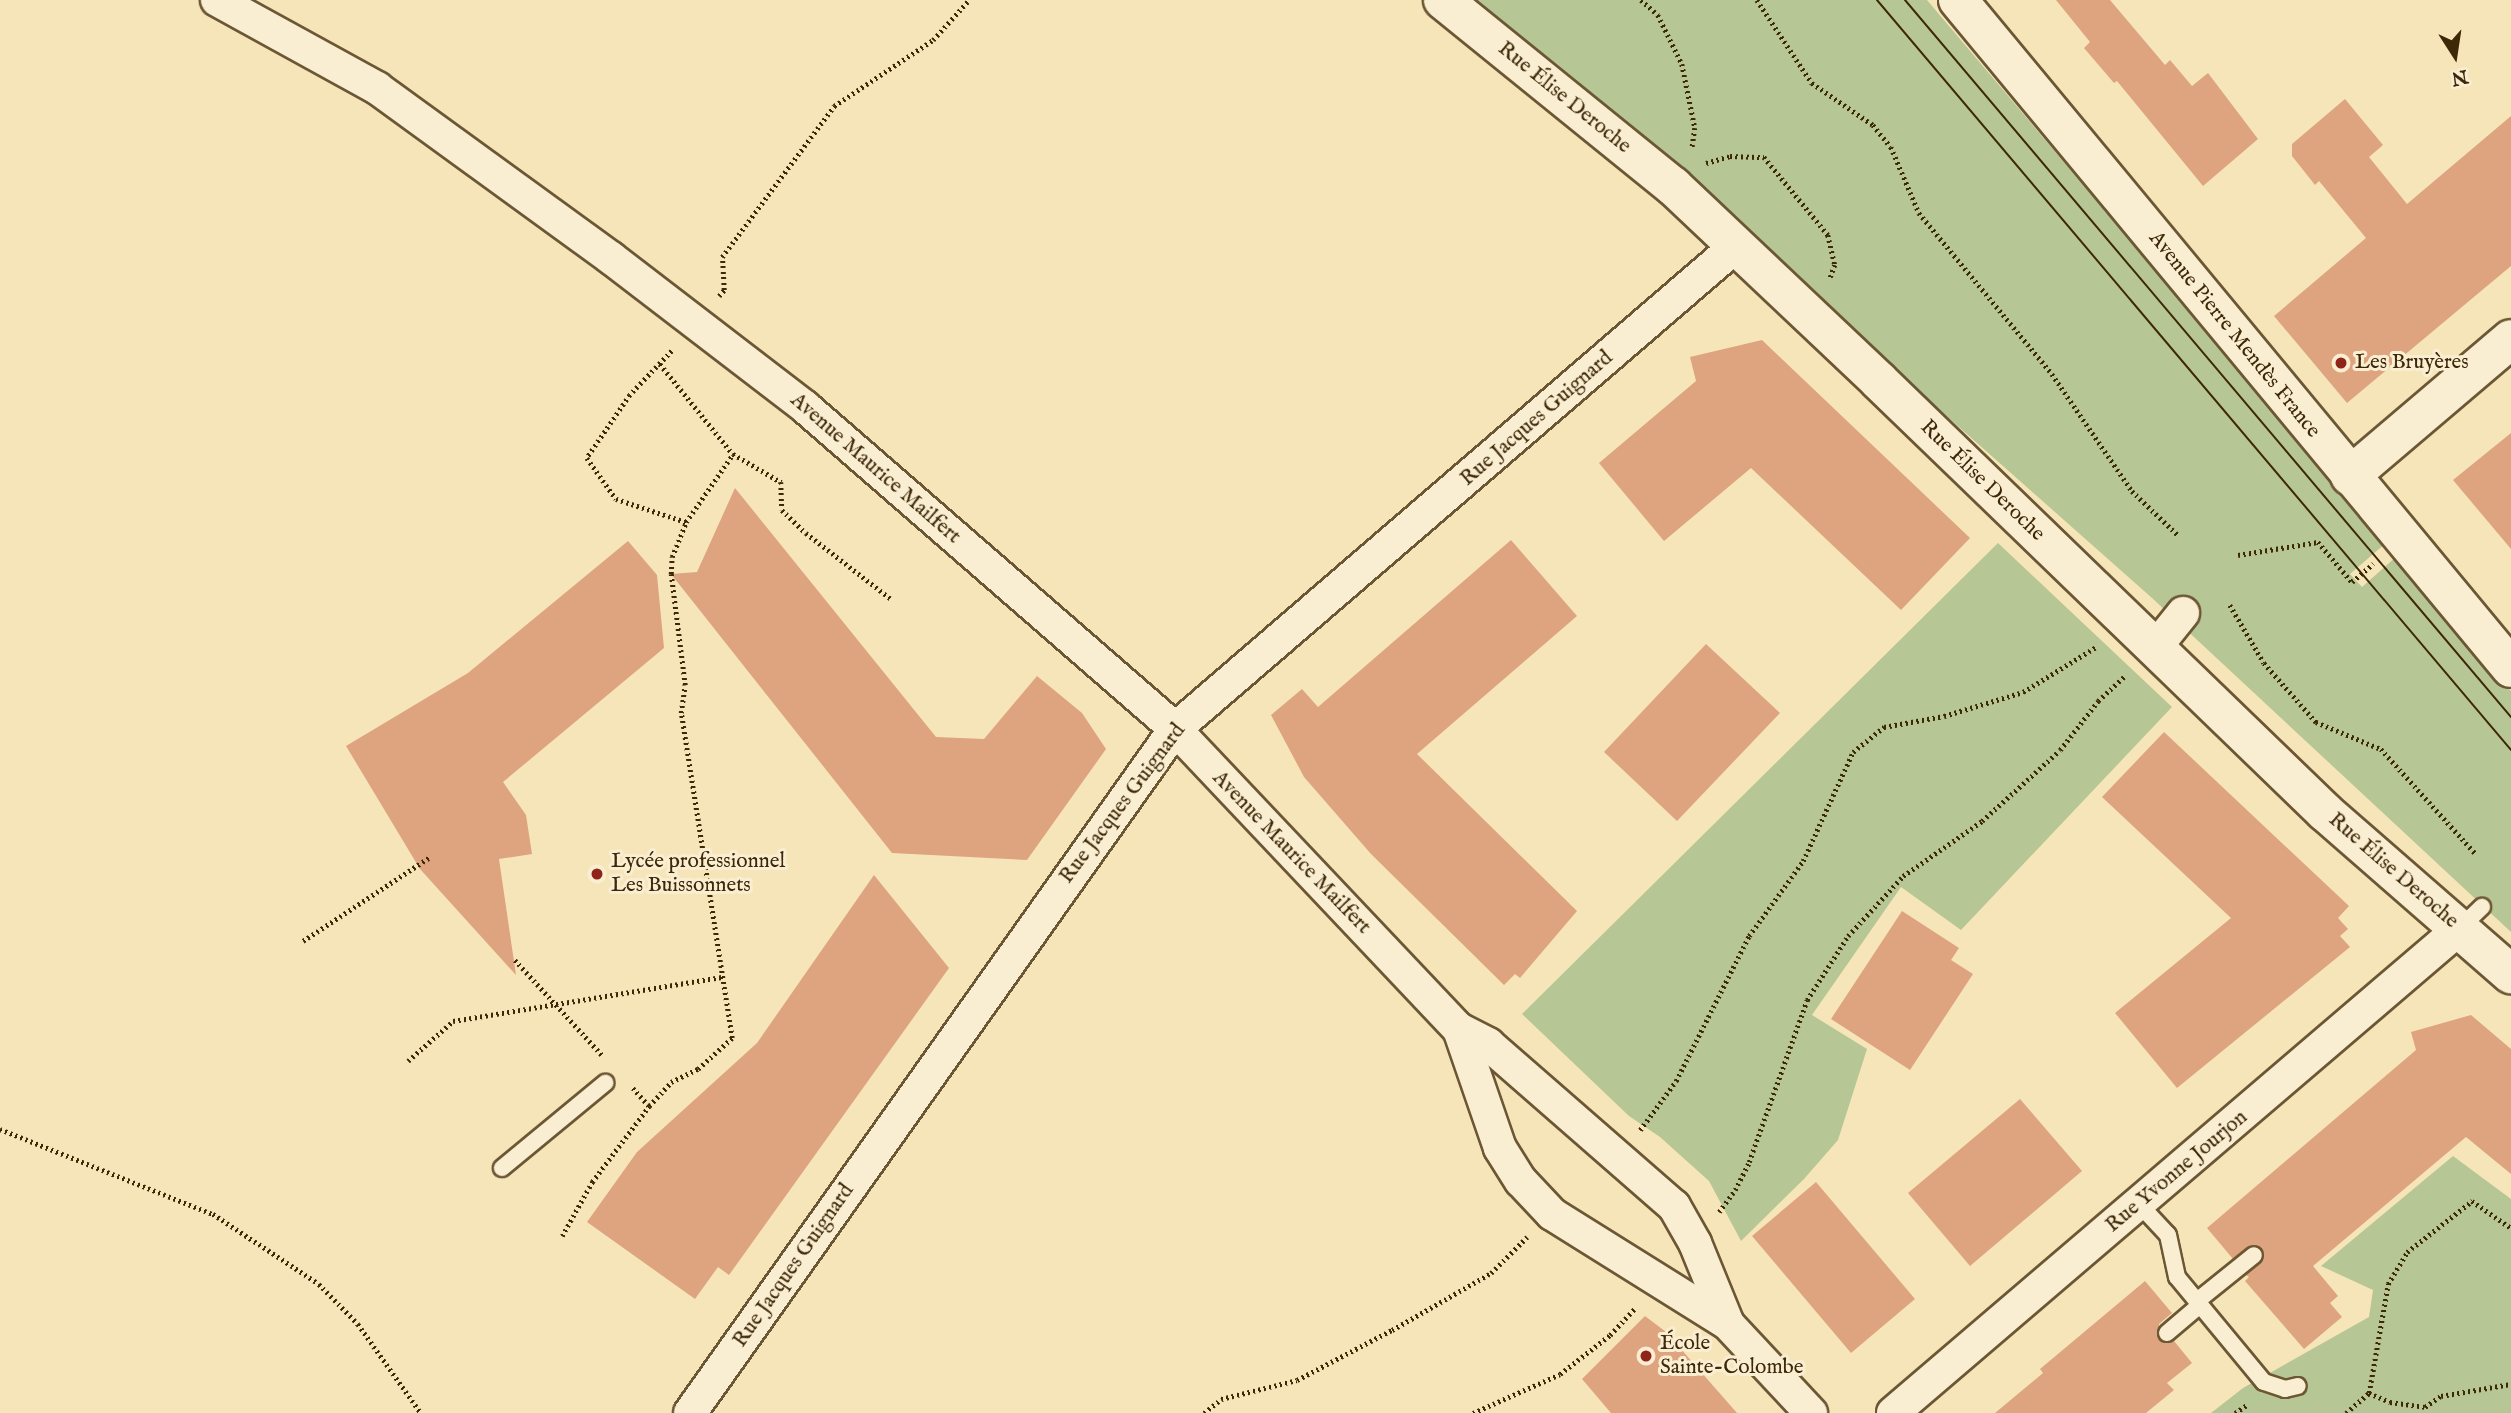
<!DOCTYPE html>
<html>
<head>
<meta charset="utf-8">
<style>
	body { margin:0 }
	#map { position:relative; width:2511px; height:1413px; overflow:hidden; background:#f7e5ba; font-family:"IM FELL English",serif }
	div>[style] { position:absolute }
	.green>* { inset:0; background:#b7c695 }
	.building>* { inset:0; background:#dda47f }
	.path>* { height:4.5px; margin-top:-2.25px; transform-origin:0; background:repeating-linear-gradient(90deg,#3d2808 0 2px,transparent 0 5.5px) }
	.roads { filter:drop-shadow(2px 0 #6c5734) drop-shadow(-2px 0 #6c5734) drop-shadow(0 2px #6c5734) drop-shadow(0 -2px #6c5734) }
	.service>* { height:16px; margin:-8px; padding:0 8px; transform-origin:8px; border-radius:8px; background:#faeed2 }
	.minor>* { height:32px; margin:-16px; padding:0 16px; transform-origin:16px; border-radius:16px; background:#faeed2 }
	.tertiary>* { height:38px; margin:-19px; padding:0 19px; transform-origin:19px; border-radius:19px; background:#faeed2 }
	.secondary>* { height:38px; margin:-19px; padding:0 19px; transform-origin:19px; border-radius:19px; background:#faeed2 }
	.tram>* { height:2px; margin:-1px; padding:0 1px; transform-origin:1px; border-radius:1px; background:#3d2808 }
	.dots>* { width:19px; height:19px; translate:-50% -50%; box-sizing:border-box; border:4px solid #faeed2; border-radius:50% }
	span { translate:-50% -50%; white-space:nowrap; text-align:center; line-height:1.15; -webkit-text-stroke:6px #faeed2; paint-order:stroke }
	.street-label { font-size:21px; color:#3d2808 }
	.poi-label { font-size:21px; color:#3d2808 }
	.left { translate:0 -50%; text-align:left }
	.north { position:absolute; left:2420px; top:21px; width:70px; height:70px; -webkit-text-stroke:5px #faeed2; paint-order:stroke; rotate:168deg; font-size:19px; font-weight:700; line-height:28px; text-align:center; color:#3d2808 }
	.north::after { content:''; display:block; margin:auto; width:24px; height:32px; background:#3d2808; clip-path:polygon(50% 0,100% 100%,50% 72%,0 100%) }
</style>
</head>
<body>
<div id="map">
	<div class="green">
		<i style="clip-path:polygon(1477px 0,1927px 0,2386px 543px,2350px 574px,2362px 587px,2397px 556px,2511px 691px,2511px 932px,2152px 598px)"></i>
		<i style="clip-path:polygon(1998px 543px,2172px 707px,1961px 930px,1901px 887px,1812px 1015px,1867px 1049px,1838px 1140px,1804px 1179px,1741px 1241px,1709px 1181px,1660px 1137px,1629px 1116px,1522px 1014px)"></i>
		<i style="clip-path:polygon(2453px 1156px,2511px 1199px,2511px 1413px,2211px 1413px,2243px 1388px,2369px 1317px,2373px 1290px,2321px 1266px)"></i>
	</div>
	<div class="building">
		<i style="clip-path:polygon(2056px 0,2110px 0,2165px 65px,2170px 60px,2192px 86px,2208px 73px,2258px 139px,2203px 186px,2117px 81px,2114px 83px,2084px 48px,2090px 42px)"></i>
		<i style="clip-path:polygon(2345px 99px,2383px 145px,2369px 157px,2407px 204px,2511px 116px,2511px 266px,2347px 403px,2274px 316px,2366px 238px,2319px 181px,2315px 185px,2292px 156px,2292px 144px)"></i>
		<i style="clip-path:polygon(1762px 340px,1970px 538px,1901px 610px,1751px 468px,1664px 541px,1599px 463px,1696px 381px,1690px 357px)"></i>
		<i style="clip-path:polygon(2511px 433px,2511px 549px,2453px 480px)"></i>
		<i style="clip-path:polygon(735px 488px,936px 737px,984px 739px,1037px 676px,1082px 713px,1106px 749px,1027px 860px,892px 853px,671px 574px,697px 572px)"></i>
		<i style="clip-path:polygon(1511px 540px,1577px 616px,1417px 754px,1577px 911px,1520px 978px,1515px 974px,1504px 985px,1371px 854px,1304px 777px,1271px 715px,1302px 689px,1318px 707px)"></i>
		<i style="clip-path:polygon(628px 541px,657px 575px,664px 648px,503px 782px,526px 815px,532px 854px,499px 859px,516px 975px,420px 869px,346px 746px,468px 673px)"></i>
		<i style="clip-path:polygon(1706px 644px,1780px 713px,1677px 821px,1604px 752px)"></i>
		<i style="clip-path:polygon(2164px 732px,2349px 906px,2338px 918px,2348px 929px,2340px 936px,2350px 947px,2177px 1088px,2115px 1013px,2231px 918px,2102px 797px)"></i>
		<i style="clip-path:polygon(874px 875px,949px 968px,729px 1275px,718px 1267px,695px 1299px,587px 1222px,637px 1152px,757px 1043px)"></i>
		<i style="clip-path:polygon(1902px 911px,1959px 948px,1951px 960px,1973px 974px,1910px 1070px,1831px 1019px)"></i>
		<i style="clip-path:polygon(2471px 1015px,2511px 1049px,2511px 1174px,2466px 1137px,2313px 1266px,2338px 1296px,2330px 1303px,2342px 1317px,2304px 1349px,2245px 1281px,2249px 1277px,2246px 1275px,2263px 1259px,2262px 1248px,2252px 1245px,2233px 1259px,2207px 1228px,2416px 1050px,2411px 1032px)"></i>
		<i style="clip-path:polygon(2020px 1099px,2082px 1171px,1970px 1266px,1908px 1193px)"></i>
		<i style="clip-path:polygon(1816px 1182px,1915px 1299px,1851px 1353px,1752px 1236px)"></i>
		<i style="clip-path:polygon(2145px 1281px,2172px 1313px,2159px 1324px,2159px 1339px,2164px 1343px,2174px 1341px,2192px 1363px,2167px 1383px,2174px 1390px,2146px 1413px,1995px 1413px,2043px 1373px,2040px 1369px)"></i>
		<i style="clip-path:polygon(1645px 1316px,1666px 1332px,1737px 1413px,1611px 1413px,1582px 1379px)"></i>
	</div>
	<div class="path">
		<i style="left:1641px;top:0;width:23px;rotate:41deg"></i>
		<i style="left:1658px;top:15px;width:55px;rotate:63.9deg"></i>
		<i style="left:1682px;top:64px;width:65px;rotate:78.5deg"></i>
		<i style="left:1695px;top:128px;width:21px;rotate:98deg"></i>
		<i style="left:1757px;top:0;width:100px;rotate:56.5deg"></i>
		<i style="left:1812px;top:83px;width:74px;rotate:34.5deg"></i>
		<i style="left:1873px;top:125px;width:28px;rotate:51deg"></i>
		<i style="left:1891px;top:147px;width:72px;rotate:67deg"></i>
		<i style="left:1919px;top:213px;width:209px;rotate:50.4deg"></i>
		<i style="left:2052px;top:374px;width:142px;rotate:55.6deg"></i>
		<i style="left:2132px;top:491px;width:65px;rotate:43.8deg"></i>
		<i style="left:1706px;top:163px;width:25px;rotate:-16deg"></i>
		<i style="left:1730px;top:156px;width:34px;rotate:2deg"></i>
		<i style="left:1764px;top:157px;width:101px;rotate:50.6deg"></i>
		<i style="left:1828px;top:235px;width:31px;rotate:77deg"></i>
		<i style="left:1835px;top:265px;width:15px;rotate:110deg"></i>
		<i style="left:719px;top:296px;width:8px;rotate:-50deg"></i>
		<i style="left:724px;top:290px;width:33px;rotate:-93deg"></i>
		<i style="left:722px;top:257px;width:188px;rotate:-53.4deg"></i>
		<i style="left:834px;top:106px;width:119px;rotate:-33.7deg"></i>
		<i style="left:933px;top:40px;width:54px;rotate:-48deg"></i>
		<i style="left:672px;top:351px;width:61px;rotate:133.7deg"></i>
		<i style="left:630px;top:395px;width:76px;rotate:124.3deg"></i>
		<i style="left:587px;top:458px;width:50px;rotate:54.7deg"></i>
		<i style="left:616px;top:499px;width:74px;rotate:18.2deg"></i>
		<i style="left:660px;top:364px;width:116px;rotate:51deg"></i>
		<i style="left:733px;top:454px;width:56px;rotate:30.3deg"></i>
		<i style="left:781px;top:482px;width:28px;rotate:88deg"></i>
		<i style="left:782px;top:510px;width:33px;rotate:44deg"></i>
		<i style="left:806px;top:533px;width:108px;rotate:37.8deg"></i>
		<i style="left:2238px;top:555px;width:81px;rotate:-9.2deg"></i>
		<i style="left:2318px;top:542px;width:52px;rotate:49.6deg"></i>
		<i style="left:2352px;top:582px;width:28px;rotate:-41deg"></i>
		<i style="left:2230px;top:605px;width:67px;rotate:59.6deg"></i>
		<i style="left:2264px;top:663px;width:79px;rotate:48.6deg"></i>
		<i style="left:2316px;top:722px;width:70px;rotate:22.6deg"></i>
		<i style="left:2381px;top:749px;width:142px;rotate:47.9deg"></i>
		<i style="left:303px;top:941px;width:152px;rotate:-33.5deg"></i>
		<i style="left:515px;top:960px;width:130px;rotate:47.5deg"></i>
		<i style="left:408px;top:1061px;width:60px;rotate:-41.6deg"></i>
		<i style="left:453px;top:1021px;width:274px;rotate:-9.3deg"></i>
		<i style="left:633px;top:1088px;width:24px;rotate:48deg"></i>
		<i style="left:0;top:1129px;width:229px;rotate:21.8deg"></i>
		<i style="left:213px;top:1214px;width:127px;rotate:33.4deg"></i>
		<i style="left:319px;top:1284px;width:56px;rotate:45.7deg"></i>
		<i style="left:358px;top:1324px;width:109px;rotate:54.7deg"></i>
		<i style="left:1640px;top:1130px;width:61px;rotate:-53.7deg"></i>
		<i style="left:1676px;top:1081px;width:162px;rotate:-63.3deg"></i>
		<i style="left:1749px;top:936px;width:92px;rotate:-54.2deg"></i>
		<i style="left:1803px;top:861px;width:120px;rotate:-65.4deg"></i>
		<i style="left:1853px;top:752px;width:40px;rotate:-39deg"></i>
		<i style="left:1884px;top:727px;width:61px;rotate:-10.4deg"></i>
		<i style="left:1944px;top:716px;width:83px;rotate:-16.9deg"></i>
		<i style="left:2023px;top:692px;width:86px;rotate:-31.7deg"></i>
		<i style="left:1719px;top:1212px;width:27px;rotate:-54deg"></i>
		<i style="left:1735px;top:1190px;width:31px;rotate:-63deg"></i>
		<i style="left:1749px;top:1162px;width:172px;rotate:-70.3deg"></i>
		<i style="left:1807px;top:1000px;width:76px;rotate:-57.4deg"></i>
		<i style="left:1848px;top:936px;width:81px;rotate:-47.5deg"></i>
		<i style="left:1903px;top:876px;width:96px;rotate:-34.8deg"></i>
		<i style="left:1982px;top:821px;width:105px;rotate:-42.3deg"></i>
		<i style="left:2060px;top:750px;width:62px;rotate:-52.2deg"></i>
		<i style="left:2098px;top:701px;width:38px;rotate:-43deg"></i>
		<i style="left:562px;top:1236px;width:62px;rotate:-60.9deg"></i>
		<i style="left:592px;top:1182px;width:95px;rotate:-53.1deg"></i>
		<i style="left:649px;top:1106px;width:33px;rotate:-47deg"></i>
		<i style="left:671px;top:1082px;width:30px;rotate:-26deg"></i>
		<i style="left:698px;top:1069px;width:46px;rotate:-42.4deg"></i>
		<i style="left:732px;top:1038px;width:329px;rotate:-98.9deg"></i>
		<i style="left:681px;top:713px;width:28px;rotate:-82deg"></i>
		<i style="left:685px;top:685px;width:112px;rotate:-97.2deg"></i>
		<i style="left:671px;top:574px;width:17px;rotate:-87deg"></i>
		<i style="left:672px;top:557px;width:38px;rotate:-68deg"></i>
		<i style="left:686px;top:522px;width:83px;rotate:-55.3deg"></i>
		<i style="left:2369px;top:1393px;width:23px;rotate:23deg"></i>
		<i style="left:2390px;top:1402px;width:35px;rotate:8deg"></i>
		<i style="left:2425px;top:1407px;width:19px;rotate:-35deg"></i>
		<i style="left:2441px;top:1396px;width:71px;rotate:-9.7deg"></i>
		<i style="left:1204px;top:1413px;width:22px;rotate:-39deg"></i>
		<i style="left:1221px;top:1399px;width:78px;rotate:-14deg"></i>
		<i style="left:1297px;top:1380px;width:107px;rotate:-27.8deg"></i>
		<i style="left:1392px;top:1330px;width:114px;rotate:-29.9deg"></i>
		<i style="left:1491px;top:1273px;width:51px;rotate:-45deg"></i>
		<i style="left:1473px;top:1413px;width:95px;rotate:-24.1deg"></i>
		<i style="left:1560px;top:1374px;width:63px;rotate:-38deg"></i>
		<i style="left:1610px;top:1335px;width:37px;rotate:-47deg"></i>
		<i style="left:2235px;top:1413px;width:14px;rotate:-34deg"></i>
		<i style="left:2346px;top:1413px;width:30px;rotate:-41deg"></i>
		<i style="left:2369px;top:1393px;width:111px;rotate:-80.1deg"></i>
		<i style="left:2388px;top:1284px;width:37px;rotate:-59deg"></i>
		<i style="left:2407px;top:1252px;width:83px;rotate:-38.1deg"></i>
		<i style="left:2472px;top:1201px;width:47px;rotate:34.7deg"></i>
	</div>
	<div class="roads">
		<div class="service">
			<i style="left:2459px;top:929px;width:32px;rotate:-44deg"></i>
			<i style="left:502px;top:1168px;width:134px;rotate:-39.5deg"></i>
			<i style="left:2139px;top:1204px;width:42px;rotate:46.9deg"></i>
			<i style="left:2168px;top:1235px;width:43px;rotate:77.9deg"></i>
			<i style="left:2177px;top:1277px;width:136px;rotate:50.4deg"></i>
			<i style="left:2264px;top:1382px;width:22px;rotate:18deg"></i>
			<i style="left:2285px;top:1389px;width:13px;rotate:-13deg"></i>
			<i style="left:2197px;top:1301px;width:73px;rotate:-38.9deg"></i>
			<i style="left:2167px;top:1333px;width:43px;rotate:-40.3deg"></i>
		</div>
		<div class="minor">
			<i style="left:217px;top:0;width:183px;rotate:28.8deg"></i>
			<i style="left:377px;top:88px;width:289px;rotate:36deg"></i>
			<i style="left:611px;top:258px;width:245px;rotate:37.5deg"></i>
			<i style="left:805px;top:407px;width:490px;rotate:41deg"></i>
			<i style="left:1175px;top:729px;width:413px;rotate:46.6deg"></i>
			<i style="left:1459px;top:1029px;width:33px;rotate:27deg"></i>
			<i style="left:1488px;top:1044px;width:247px;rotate:41.1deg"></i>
			<i style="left:1674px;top:1206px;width:43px;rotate:60.4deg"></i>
			<i style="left:1695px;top:1243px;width:87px;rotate:67.8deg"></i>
			<i style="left:2155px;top:648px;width:45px;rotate:-51.3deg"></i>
			<i style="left:1459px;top:1029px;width:126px;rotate:71deg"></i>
			<i style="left:1500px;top:1148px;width:39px;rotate:58deg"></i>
			<i style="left:1521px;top:1181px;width:45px;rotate:46.8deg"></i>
			<i style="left:1552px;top:1214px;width:208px;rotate:32deg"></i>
			<i style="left:1728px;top:1324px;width:122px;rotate:47deg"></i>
			<i style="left:690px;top:1413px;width:838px;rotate:-54.66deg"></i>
			<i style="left:1175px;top:729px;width:740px;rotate:-40.73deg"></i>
			<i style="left:1893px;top:1413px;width:745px;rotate:-40.53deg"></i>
		</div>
		<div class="tertiary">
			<i style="left:2350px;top:476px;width:211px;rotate:-40.4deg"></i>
		</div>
		<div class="secondary">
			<i style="left:1443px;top:0;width:296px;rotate:39deg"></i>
			<i style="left:1673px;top:186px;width:282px;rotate:43.4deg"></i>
			<i style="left:1878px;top:380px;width:622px;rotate:44.02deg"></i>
			<i style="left:2325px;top:812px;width:247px;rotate:41.1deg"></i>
			<i style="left:1958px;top:0;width:867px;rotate:50.38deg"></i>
		</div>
	</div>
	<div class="tram">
		<i style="left:1877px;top:0;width:982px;rotate:49.79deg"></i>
		<i style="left:1905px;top:0;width:939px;rotate:49.8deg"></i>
	</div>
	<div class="dots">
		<i style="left:2341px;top:363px;background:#8f2418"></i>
		<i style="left:597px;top:874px;background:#8f2418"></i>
		<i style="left:1646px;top:1356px;background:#8f2418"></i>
	</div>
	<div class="street-label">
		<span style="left:1564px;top:98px;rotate:39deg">Rue Élise Deroche</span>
		<span style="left:2234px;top:335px;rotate:51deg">Avenue Pierre Mendès France</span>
		<span style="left:1537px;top:419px;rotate:-41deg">Rue Jacques Guignard</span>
		<span style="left:875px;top:469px;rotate:41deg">Avenue Maurice Mailfert</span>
		<span style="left:1982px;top:481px;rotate:44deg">Rue Élise Deroche</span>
		<span style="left:1123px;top:804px;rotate:-53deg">Rue Jacques Guignard</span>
		<span style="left:1291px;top:853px;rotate:46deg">Avenue Maurice Mailfert</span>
		<span style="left:2393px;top:871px;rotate:41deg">Rue Élise Deroche</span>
		<span style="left:2177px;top:1172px;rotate:-40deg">Rue Yvonne Jourjon</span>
		<span style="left:794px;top:1266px;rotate:-55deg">Rue Jacques Guignard</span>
	</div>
	<div class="poi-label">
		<span class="left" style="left:2355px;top:363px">Les Bruyères</span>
		<span class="left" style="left:611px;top:874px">Lycée professionnel<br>Les Buissonnets</span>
		<span class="left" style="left:1660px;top:1356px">École<br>Sainte-Colombe</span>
	</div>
	<div class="north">N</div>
</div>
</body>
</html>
